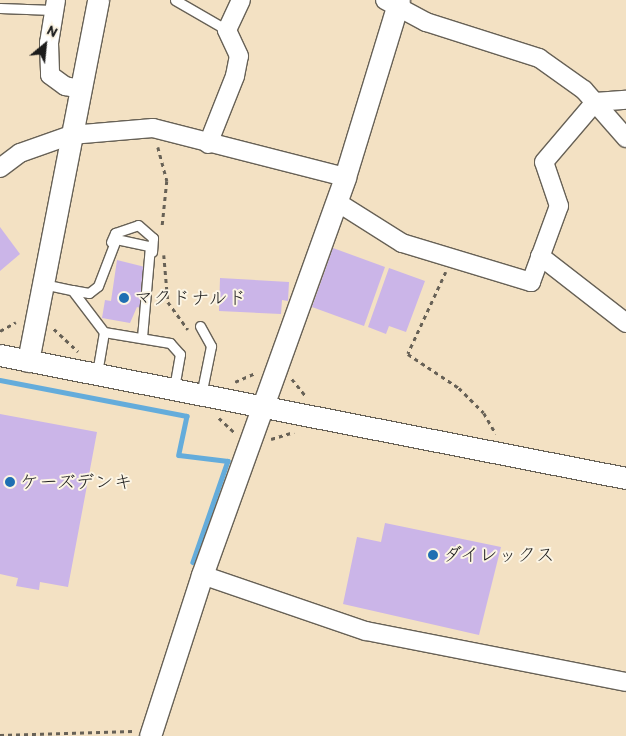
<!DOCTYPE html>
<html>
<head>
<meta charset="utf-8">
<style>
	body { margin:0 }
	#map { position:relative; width:626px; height:736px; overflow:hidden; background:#f3e1c3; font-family:Itim,"Klee One",sans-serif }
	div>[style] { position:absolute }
	.stream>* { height:4.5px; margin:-2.25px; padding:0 2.25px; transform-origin:2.25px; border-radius:2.25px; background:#64acdb }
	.building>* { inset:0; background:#cbb5e8 }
	.path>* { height:2.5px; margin-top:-1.25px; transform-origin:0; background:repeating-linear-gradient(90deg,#676156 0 4px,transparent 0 8px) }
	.roads { filter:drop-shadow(1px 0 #676156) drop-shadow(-1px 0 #676156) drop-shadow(0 1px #676156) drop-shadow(0 -1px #676156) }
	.service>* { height:9px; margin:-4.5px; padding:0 4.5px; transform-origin:4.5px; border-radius:4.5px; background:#fff }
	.minor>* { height:18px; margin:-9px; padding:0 9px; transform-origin:9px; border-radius:9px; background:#fff }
	.tertiary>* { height:21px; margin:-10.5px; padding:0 10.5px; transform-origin:10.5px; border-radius:10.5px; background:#fff }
	.dots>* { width:14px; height:14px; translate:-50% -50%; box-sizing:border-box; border:2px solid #fcf5e5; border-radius:50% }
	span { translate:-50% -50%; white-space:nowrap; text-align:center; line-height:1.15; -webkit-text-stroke:4px #fcf5e5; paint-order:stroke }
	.poi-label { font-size:19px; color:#1c1c1c }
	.left { translate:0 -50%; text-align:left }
	.north { position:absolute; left:20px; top:20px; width:50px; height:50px; -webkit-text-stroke:4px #fcf5e5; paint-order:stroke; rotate:28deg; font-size:14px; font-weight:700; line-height:20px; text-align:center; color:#1c1c1c }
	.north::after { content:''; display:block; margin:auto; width:18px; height:22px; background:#1c1c1c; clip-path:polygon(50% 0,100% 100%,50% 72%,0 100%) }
</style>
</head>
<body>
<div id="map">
	<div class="stream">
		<i style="left:0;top:380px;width:190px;rotate:10.9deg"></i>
		<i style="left:187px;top:416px;width:40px;rotate:102deg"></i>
		<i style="left:179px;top:455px;width:49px;rotate:7deg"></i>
		<i style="left:228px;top:461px;width:107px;rotate:109.1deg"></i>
	</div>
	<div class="building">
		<i style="clip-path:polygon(0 227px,20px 254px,0 271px)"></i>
		<i style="clip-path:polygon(333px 248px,385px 267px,364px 326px,312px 307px)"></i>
		<i style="clip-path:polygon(117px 260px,149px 268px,147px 278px,142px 277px,141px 308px,137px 307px,130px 323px,102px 318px,105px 300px,111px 301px)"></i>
		<i style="clip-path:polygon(389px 268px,425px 281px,406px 332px,389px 326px,386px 334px,368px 327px)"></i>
		<i style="clip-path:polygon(220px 278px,289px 282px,288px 301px,282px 300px,281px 314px,219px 311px)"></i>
		<i style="clip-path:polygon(0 414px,97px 432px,68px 587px,40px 582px,39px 590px,16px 586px,18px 578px,0 574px)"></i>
		<i style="clip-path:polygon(385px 523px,501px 547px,479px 635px,343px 604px,357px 537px,381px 542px)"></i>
	</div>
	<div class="path">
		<i style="left:158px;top:147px;width:35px;rotate:75deg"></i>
		<i style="left:167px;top:181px;width:48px;rotate:95.9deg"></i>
		<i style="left:164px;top:255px;width:47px;rotate:85.1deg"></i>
		<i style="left:168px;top:302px;width:34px;rotate:54deg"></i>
		<i style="left:446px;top:272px;width:90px;rotate:114.9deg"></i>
		<i style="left:408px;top:354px;width:61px;rotate:33.7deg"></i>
		<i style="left:459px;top:388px;width:35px;rotate:45deg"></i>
		<i style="left:484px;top:413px;width:24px;rotate:60deg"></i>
		<i style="left:54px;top:329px;width:33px;rotate:43deg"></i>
		<i style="left:0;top:331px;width:18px;rotate:-29deg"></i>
		<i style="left:292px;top:379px;width:22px;rotate:51deg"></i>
		<i style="left:235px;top:382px;width:22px;rotate:-24deg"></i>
		<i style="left:219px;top:418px;width:21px;rotate:43deg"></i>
		<i style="left:271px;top:439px;width:24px;rotate:-17deg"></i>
		<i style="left:0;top:735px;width:133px;rotate:-1.7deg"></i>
	</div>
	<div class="roads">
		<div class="service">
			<i style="left:175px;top:0;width:60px;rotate:30deg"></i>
			<i style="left:0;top:8px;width:53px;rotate:2.2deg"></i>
			<i style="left:111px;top:242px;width:10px;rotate:-66deg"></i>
			<i style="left:115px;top:233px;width:24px;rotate:-19deg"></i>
			<i style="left:138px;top:225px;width:20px;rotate:41deg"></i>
			<i style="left:153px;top:238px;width:14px;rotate:94deg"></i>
			<i style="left:43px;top:284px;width:30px;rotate:12deg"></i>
			<i style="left:72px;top:290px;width:53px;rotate:52.7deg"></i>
			<i style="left:104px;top:332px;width:42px;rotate:99.7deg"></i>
			<i style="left:72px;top:290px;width:17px;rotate:10deg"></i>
			<i style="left:89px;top:293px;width:11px;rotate:-38deg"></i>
			<i style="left:98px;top:286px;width:50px;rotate:-69deg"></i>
			<i style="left:116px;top:239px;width:35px;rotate:12deg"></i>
			<i style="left:150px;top:246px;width:92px;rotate:95deg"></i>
			<i style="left:200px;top:326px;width:23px;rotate:61deg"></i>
			<i style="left:211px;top:346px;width:50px;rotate:101.5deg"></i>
			<i style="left:104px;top:332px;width:67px;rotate:9.5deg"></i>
			<i style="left:170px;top:343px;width:15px;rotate:48deg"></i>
			<i style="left:180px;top:354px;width:36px;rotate:100deg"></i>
		</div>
		<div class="minor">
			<i style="left:56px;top:0;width:44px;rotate:99.2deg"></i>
			<i style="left:49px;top:43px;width:32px;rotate:88deg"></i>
			<i style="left:50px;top:75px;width:19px;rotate:36deg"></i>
			<i style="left:65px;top:86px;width:16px;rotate:11deg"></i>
			<i style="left:385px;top:0;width:47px;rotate:28.2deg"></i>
			<i style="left:426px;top:22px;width:119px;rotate:17.7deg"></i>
			<i style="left:539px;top:58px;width:55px;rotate:35.4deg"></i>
			<i style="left:584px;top:90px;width:64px;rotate:48.8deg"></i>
			<i style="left:208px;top:144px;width:73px;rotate:-68.3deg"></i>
			<i style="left:235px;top:76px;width:20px;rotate:-79deg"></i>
			<i style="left:239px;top:56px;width:29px;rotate:-115deg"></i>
			<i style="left:227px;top:30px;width:33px;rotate:-65deg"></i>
			<i style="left:0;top:168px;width:25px;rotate:-37deg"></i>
			<i style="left:20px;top:153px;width:54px;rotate:-19.4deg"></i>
			<i style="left:71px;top:135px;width:82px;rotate:-4.9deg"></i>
			<i style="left:153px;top:128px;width:198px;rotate:14.3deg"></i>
			<i style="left:337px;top:202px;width:77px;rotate:32.2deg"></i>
			<i style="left:402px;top:243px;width:135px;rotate:16.8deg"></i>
			<i style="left:531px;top:282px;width:81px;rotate:-69.8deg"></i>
			<i style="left:559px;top:206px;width:46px;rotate:-108.8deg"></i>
			<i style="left:544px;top:162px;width:79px;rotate:-49.6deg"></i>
			<i style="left:595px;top:102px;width:31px;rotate:-4deg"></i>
			<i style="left:540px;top:256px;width:109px;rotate:37.9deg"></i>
			<i style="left:202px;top:575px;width:173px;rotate:18.9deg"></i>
			<i style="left:366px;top:631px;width:265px;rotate:11.1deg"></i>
		</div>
		<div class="tertiary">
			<i style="left:0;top:355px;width:638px;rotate:11.12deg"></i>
			<i style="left:28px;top:361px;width:368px;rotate:-79deg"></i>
			<i style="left:150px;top:736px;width:169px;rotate:-72.1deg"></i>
			<i style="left:202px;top:575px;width:423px;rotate:-70.2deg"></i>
			<i style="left:345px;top:177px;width:185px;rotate:-73deg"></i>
		</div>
	</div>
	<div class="dots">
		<i style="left:124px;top:298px;background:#1f6fb2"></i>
		<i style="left:10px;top:482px;background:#1f6fb2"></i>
		<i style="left:433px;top:555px;background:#1f6fb2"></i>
	</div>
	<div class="poi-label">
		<span class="left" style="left:134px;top:298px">マクドナルド</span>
		<span class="left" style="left:20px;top:482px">ケーズデンキ</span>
		<span class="left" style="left:443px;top:555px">ダイレックス</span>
	</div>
	<div class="north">N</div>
</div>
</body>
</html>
